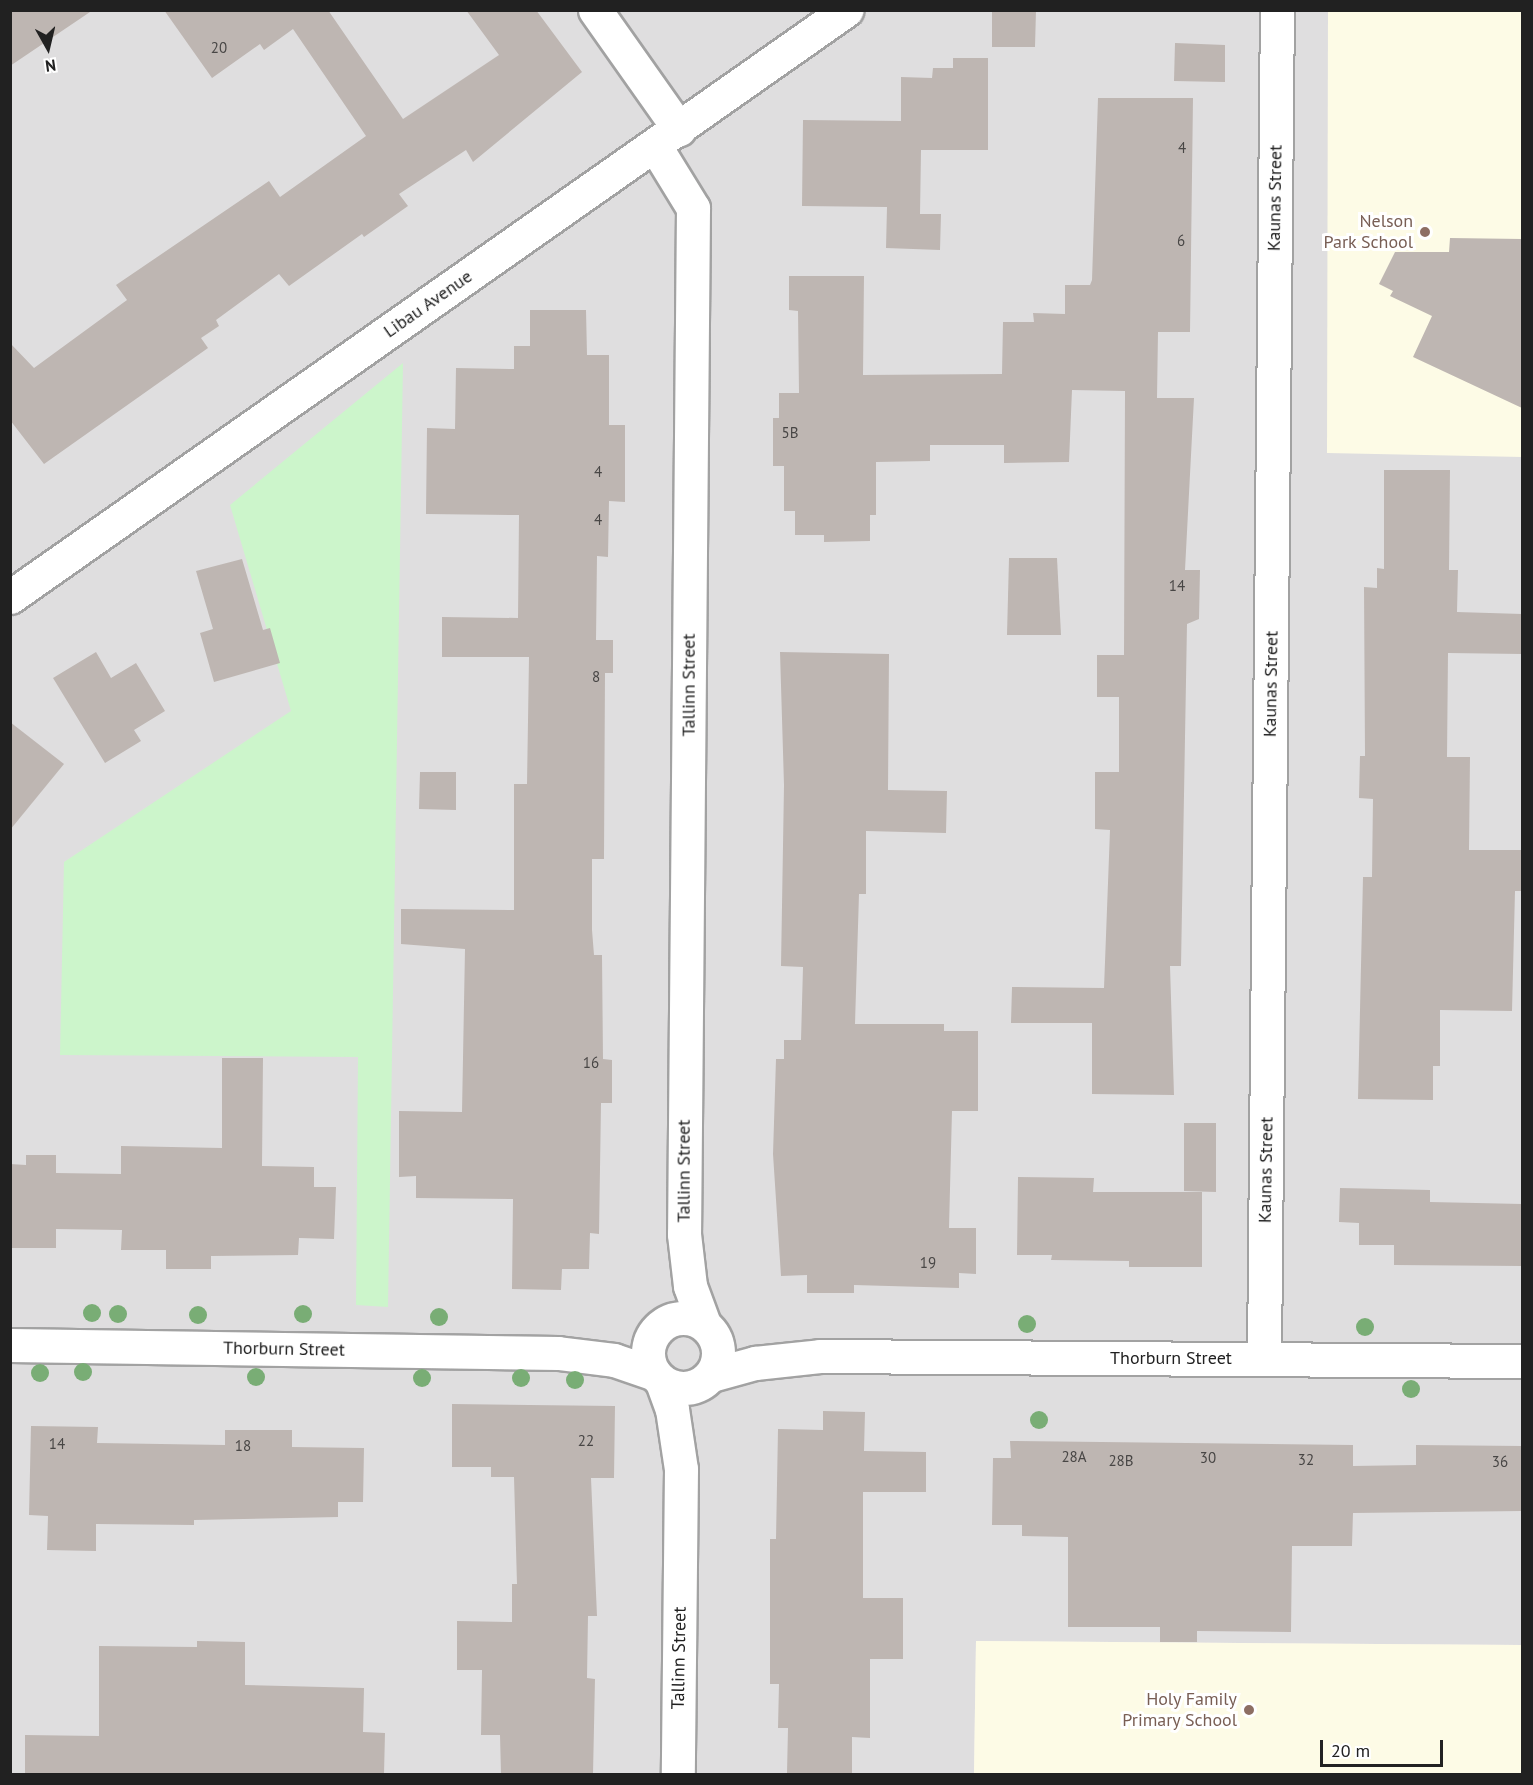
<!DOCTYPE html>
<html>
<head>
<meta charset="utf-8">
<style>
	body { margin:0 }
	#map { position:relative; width:1533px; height:1785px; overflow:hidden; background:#f1ede9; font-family:"PT Sans",sans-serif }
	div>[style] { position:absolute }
	.residential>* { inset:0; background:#dfdedf }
	.education>* { inset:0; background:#fdfbe6 }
	.park>* { inset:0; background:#ccf5cb }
	.building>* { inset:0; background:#beb6b2 }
	.roads { filter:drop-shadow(2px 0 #a2a2a2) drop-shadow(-2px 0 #a2a2a2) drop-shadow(0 2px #a2a2a2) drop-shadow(0 -2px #a2a2a2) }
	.street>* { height:33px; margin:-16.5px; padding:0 16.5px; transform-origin:16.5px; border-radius:16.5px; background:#fff }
	.street>.ring { margin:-16.5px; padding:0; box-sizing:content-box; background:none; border:33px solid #fff; border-radius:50% }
	.trees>* { width:18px; height:18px; margin:-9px; border-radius:50%; background:#79ad75 }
	.dots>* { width:16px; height:16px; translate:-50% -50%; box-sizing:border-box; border:3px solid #fff; border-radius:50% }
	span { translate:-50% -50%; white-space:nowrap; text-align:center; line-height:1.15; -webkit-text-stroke:6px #fff; paint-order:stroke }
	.number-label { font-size:15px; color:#484645 }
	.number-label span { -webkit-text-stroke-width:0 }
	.street-label { font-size:18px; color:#212121 }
	.education-label { font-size:18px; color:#785e54 }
	.right { translate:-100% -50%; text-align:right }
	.frame { position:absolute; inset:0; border:12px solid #212121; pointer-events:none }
	.north { position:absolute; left:18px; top:18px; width:60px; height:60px; -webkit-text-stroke:4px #fff; paint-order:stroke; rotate:172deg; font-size:16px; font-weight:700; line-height:24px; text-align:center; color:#212121 }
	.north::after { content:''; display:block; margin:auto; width:21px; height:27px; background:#212121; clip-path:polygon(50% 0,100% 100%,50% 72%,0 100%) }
	.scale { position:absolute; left:1320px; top:1740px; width:123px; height:27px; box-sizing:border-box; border:3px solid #212121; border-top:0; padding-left:8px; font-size:18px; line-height:21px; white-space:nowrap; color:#212121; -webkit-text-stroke:4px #fff; paint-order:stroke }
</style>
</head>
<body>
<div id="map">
	<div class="residential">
		<i style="clip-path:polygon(11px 11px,1522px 11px,1522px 1645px,976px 1641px,974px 1774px,11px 1774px)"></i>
	</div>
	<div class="education">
		<i style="clip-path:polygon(1328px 11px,1522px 11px,1522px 457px,1327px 453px)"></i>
		<i style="clip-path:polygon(976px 1641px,1522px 1645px,1522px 1774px,974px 1774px)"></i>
	</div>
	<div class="park">
		<i style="clip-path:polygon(403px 363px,388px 1307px,356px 1305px,358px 1057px,60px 1055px,64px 862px,291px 711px,230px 505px)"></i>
	</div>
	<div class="building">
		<i style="clip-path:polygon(10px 10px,93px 10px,10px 66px)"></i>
		<i style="clip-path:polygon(164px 10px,328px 10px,403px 119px,499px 55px,466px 10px,536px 10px,582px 72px,473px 162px,466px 150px,399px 194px,408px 206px,364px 237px,362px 234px,289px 286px,279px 274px,216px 320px,219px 326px,201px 338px,208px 348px,44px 464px,10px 420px,10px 343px,34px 368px,127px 300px,116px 285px,269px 181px,280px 197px,366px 136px,293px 29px,264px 50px,260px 44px,212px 78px)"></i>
		<i style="clip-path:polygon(992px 10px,1036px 10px,1035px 47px,992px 47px)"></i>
		<i style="clip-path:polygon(1175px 43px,1225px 45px,1225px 82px,1174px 81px)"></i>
		<i style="clip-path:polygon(953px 58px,988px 58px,988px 150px,921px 150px,920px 214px,941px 214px,940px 250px,886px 248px,887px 207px,802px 206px,803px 120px,901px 121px,901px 77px,932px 78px,933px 68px,953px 68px)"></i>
		<i style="clip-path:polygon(1098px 98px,1193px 98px,1190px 332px,1158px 332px,1157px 398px,1194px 398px,1185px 570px,1200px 570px,1199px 619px,1187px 624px,1181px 966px,1170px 966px,1174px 1095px,1092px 1094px,1092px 1023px,1011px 1023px,1012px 987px,1104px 988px,1110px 830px,1095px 829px,1095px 772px,1119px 772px,1119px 697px,1097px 697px,1097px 655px,1124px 655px,1125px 391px,1072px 390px,1069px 462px,1004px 463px,1004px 445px,930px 445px,930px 461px,876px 462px,876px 515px,870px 515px,870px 541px,824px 542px,824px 535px,795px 535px,795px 511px,784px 511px,784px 466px,773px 466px,773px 418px,779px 418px,779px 393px,799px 393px,798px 311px,789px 310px,789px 276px,864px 276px,863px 375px,1002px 374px,1003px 322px,1034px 322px,1033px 313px,1065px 314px,1065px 285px,1090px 285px,1092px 280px)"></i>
		<i style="clip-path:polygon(1450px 238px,1522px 239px,1522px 408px,1413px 357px,1432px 316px,1390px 296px,1393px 291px,1379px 284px,1395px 252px,1449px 252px)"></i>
		<i style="clip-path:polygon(530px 310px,586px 310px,587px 355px,609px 355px,609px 425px,625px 425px,625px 502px,609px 501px,608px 557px,597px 556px,596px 640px,613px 640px,613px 673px,605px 673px,604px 859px,592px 859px,592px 930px,594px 955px,602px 955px,603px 1059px,612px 1060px,612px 1103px,601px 1103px,599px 1234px,590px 1233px,589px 1269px,562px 1269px,561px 1290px,512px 1289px,513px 1199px,416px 1198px,416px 1176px,399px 1177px,399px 1111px,462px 1112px,465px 949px,401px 944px,401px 909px,514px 910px,514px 784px,527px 784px,529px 657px,442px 657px,442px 617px,518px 618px,519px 515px,426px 514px,427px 428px,455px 429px,456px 368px,514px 369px,514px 346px,530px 346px)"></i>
		<i style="clip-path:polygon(1384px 470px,1450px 470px,1449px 570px,1458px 570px,1457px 612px,1522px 614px,1522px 654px,1448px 653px,1447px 757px,1470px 757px,1469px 850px,1522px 850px,1522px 891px,1515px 891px,1512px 1011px,1440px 1010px,1440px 1066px,1433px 1066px,1433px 1100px,1358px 1099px,1363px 877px,1372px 877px,1373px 799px,1359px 798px,1360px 756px,1365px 756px,1364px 587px,1377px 588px,1377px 568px,1384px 569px)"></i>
		<i style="clip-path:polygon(1009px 558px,1057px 558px,1061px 635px,1007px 635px)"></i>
		<i style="clip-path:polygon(242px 559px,263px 630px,270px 628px,280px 663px,214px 682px,200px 633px,213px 629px,196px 571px)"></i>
		<i style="clip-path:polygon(96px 652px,111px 678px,136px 663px,165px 711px,134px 730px,141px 741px,105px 763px,53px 678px)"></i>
		<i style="clip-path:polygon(780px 652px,889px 654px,888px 790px,947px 791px,946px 833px,866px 831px,866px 894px,859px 894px,855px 1024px,944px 1024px,944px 1031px,978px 1031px,978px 1111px,952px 1111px,949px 1228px,976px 1228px,976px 1274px,959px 1273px,959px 1288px,854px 1285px,854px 1293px,807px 1293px,807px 1275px,781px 1276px,773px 1154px,776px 1059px,784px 1059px,784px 1040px,801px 1040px,803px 967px,781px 966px,784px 785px)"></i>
		<i style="clip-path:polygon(10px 722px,64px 764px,10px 830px)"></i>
		<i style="clip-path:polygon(420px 772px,456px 772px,456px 810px,419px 809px)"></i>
		<i style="clip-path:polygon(222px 1058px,263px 1058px,262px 1166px,314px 1167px,314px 1187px,336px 1187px,334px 1239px,299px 1238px,298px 1255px,211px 1256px,211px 1269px,166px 1269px,166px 1250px,121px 1250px,122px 1230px,56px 1229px,56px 1248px,10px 1248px,10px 1164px,26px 1165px,26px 1155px,56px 1155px,56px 1173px,121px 1174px,121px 1146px,222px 1148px)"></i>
		<i style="clip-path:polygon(1184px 1123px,1216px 1123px,1216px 1192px,1184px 1191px)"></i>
		<i style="clip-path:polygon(1018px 1177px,1094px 1178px,1093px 1192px,1202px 1192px,1202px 1267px,1129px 1267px,1129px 1261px,1051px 1260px,1052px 1255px,1017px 1255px)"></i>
		<i style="clip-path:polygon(1340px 1188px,1430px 1190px,1430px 1202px,1522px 1204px,1522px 1266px,1394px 1265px,1394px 1245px,1359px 1245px,1359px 1223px,1339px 1222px)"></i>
		<i style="clip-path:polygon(452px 1404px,615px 1406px,614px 1478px,591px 1478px,597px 1616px,588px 1616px,587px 1678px,595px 1679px,593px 1774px,501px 1774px,500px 1735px,481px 1735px,482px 1670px,457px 1670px,457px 1621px,512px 1622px,512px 1584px,517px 1584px,514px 1477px,491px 1477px,491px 1467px,452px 1467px)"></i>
		<i style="clip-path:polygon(823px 1411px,865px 1412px,864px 1451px,926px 1452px,926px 1492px,863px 1492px,863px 1598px,903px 1598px,903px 1659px,870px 1659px,870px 1738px,852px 1737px,852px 1774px,787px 1773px,788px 1728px,778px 1728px,779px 1684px,770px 1684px,770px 1539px,776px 1539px,778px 1429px,823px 1430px)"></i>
		<i style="clip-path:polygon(31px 1426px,98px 1427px,97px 1443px,225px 1445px,225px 1430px,292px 1430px,292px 1447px,364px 1448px,363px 1502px,338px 1502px,338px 1517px,194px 1520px,194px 1525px,96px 1524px,96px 1551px,47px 1550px,48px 1516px,29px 1515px)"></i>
		<i style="clip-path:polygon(1010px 1441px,1353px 1445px,1353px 1466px,1416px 1465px,1416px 1445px,1522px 1446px,1522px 1511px,1353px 1513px,1352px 1546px,1292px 1546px,1291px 1632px,1197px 1631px,1197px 1642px,1160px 1642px,1160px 1627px,1068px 1627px,1068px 1537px,1022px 1536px,1022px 1525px,992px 1525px,993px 1458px,1011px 1458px)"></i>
		<i style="clip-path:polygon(197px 1641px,245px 1642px,245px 1685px,364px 1688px,363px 1732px,385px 1733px,384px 1774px,25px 1774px,25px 1735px,99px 1736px,99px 1646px,197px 1647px)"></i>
	</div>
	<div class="roads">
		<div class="street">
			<i style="left:595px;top:10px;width:146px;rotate:54.8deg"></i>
			<i style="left:655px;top:146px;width:73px;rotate:58.5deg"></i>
			<i style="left:693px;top:208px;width:1026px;rotate:90.5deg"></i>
			<i style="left:684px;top:1234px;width:52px;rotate:83.4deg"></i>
			<i style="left:690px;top:1286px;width:40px;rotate:69.8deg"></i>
			<i style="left:10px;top:597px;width:1022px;rotate:-35.07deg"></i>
			<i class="ring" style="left:648px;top:1318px;width:37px;height:37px"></i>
			<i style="left:10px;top:1345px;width:548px;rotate:0.84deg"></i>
			<i style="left:558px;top:1353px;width:56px;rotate:7.1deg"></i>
			<i style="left:614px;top:1360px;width:43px;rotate:18.9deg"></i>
			<i style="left:1264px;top:1358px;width:1348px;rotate:-89.45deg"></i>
			<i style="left:711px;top:1375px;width:46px;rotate:-15.3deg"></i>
			<i style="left:755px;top:1363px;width:65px;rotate:-6.1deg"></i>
			<i style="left:820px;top:1356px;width:702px;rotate:0.41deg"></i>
			<i style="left:662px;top:1382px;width:29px;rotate:70deg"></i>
			<i style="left:672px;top:1409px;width:61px;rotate:81.5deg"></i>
			<i style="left:681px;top:1469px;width:305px;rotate:90.6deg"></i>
		</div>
	</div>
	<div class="trees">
		<i style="left:92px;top:1313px"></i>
		<i style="left:118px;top:1314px"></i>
		<i style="left:303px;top:1314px"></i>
		<i style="left:198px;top:1315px"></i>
		<i style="left:439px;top:1317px"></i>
		<i style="left:1027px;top:1324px"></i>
		<i style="left:1365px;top:1327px"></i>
		<i style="left:83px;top:1372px"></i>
		<i style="left:40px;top:1373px"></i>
		<i style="left:256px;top:1377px"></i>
		<i style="left:422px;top:1378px"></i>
		<i style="left:521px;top:1378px"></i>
		<i style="left:575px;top:1380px"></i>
		<i style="left:1411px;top:1389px"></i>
		<i style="left:1039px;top:1420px"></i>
	</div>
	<div class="dots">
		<i style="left:1425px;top:232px;background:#8d6e63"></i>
		<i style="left:1249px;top:1710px;background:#8d6e63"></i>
	</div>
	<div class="number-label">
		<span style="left:219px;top:48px">20</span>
		<span style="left:1182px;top:148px">4</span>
		<span style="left:1181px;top:241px">6</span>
		<span style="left:790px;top:433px">5B</span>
		<span style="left:598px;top:472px">4</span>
		<span style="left:598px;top:520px">4</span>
		<span style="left:1177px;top:586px">14</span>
		<span style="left:596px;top:677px">8</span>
		<span style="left:591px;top:1063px">16</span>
		<span style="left:928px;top:1263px">19</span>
		<span style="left:586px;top:1441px">22</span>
		<span style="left:57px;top:1444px">14</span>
		<span style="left:243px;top:1446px">18</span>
		<span style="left:1074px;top:1457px">28A</span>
		<span style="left:1208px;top:1458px">30</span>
		<span style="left:1306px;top:1460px">32</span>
		<span style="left:1121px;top:1461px">28B</span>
		<span style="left:1500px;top:1462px">36</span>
	</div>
	<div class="street-label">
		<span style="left:1275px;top:198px;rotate:-89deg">Kaunas Street</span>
		<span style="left:428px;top:304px;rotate:-35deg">Libau Avenue</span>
		<span style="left:1271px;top:684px;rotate:-89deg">Kaunas Street</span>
		<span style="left:689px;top:685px;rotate:-90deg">Tallinn Street</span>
		<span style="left:1266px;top:1170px;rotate:-89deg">Kaunas Street</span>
		<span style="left:684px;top:1171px;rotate:-90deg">Tallinn Street</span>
		<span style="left:284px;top:1349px;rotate:1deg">Thorburn Street</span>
		<span style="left:1171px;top:1358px">Thorburn Street</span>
		<span style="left:679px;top:1658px;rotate:-89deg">Tallinn Street</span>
	</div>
	<div class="education-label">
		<span class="right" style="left:1413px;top:232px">Nelson<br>Park School</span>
		<span class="right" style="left:1237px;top:1710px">Holy Family<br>Primary School</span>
	</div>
	<div class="frame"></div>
	<div class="north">N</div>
	<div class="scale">20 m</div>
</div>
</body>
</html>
